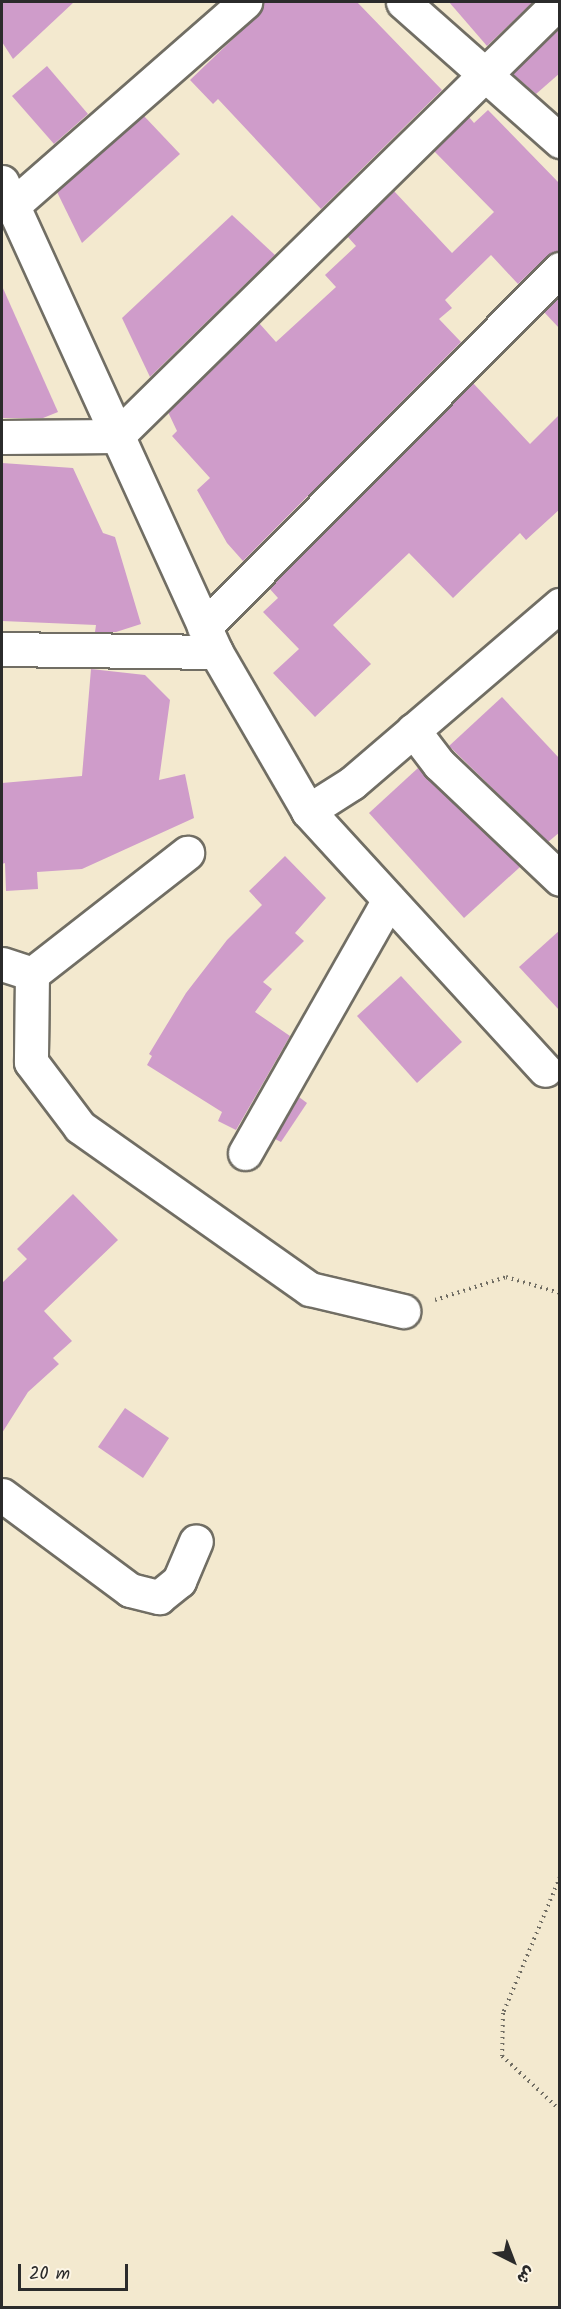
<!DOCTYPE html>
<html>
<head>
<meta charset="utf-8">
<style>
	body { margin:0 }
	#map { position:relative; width:561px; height:2309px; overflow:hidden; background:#f3e9cf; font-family:Kalam,"Playpen Sans Arabic",sans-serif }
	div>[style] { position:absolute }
	.building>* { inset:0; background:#cf9cca }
	.path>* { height:4px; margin-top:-2px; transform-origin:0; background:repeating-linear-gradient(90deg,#716e64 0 1.5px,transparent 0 6px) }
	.roads { filter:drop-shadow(2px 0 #716e64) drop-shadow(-2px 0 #716e64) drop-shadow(0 2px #716e64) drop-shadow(0 -2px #716e64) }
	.minor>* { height:33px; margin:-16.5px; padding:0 16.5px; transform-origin:16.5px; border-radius:16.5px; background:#fff }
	span { translate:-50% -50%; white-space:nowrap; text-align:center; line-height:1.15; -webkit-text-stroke:4.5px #fcf5e5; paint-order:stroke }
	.frame { position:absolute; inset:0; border:3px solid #2b2b2b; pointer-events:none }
	.north { position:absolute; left:483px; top:2231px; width:60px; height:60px; -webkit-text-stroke:4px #fcf5e5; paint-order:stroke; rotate:138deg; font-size:16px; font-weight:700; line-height:24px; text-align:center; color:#2b2b2b }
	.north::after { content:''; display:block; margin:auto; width:21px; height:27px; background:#2b2b2b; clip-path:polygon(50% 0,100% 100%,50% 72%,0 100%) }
	.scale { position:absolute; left:18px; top:2264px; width:110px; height:27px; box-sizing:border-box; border:3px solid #2b2b2b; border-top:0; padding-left:8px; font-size:18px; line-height:21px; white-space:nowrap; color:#2b2b2b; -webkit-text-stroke:4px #fcf5e5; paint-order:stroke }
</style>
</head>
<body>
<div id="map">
	<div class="building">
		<i style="clip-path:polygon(2px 2px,74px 2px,13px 59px,2px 42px)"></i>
		<i style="clip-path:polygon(263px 2px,357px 2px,442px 90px,321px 209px,218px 99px,213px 104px,190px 80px,257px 16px)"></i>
		<i style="clip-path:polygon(449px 2px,533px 2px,487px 46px)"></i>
		<i style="clip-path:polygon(560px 28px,560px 73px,536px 94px,513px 74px)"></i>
		<i style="clip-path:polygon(47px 66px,88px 114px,54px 144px,12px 96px)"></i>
		<i style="clip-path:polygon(488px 110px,560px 184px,560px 251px,547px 256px,518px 284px,491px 255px,445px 300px,452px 308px,439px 319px,461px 342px,243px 561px,227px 543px,197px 490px,210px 478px,172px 436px,177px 431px,168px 412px,259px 323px,276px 342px,336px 287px,325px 275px,356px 246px,347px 236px,394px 191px,452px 253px,494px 212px,434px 151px,469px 117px,474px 123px)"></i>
		<i style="clip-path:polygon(144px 116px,180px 154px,82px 243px,57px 192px)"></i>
		<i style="clip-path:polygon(232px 215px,275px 255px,150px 377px,122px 318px)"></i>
		<i style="clip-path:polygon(2px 286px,58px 412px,43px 418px,2px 418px)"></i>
		<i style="clip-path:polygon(560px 296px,560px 329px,544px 312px)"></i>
		<i style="clip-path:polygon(473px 383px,530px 444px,560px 414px,560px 509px,526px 540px,520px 533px,453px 598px,409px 553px,333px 625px,371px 664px,315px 717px,273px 673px,299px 649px,263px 612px,278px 598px,269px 588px)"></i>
		<i style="clip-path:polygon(2px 463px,73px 468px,103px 533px,115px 537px,141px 624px,116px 632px,95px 632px,96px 625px,2px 621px)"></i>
		<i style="clip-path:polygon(91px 669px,145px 675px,170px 700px,159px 780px,185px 774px,194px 818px,82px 869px,37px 872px,38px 889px,6px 891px,5px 863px,2px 864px,2px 783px,82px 776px)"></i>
		<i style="clip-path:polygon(502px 697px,560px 759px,560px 832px,548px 842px,449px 746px)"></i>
		<i style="clip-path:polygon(418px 768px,520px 867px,464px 918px,369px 813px)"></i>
		<i style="clip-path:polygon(285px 856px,326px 898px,295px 933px,304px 941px,263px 982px,272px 989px,255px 1012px,290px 1036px,236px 1130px,218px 1121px,222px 1112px,147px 1065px,152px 1056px,149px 1054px,186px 993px,227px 940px,262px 905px,249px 891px)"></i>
		<i style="clip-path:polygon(560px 930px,560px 1011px,519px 967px)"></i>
		<i style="clip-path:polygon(401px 976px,462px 1042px,417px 1083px,357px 1016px)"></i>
		<i style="clip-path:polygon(299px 1097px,307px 1103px,281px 1142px,275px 1139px)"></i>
		<i style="clip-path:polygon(73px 1194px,118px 1240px,44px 1311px,72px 1341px,53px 1358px,59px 1364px,28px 1392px,2px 1433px,2px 1283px,27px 1259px,17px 1249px)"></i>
		<i style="clip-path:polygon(125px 1408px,169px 1438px,143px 1478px,98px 1447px)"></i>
	</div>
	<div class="path">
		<i style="left:435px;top:1300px;width:75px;rotate:-17.9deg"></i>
		<i style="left:506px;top:1277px;width:56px;rotate:16.5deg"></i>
		<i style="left:560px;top:1877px;width:147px;rotate:112.7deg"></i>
		<i style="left:503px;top:2013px;width:43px;rotate:91.3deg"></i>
		<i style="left:502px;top:2056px;width:79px;rotate:43deg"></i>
	</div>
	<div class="roads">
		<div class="minor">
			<i style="left:403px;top:2px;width:210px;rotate:41.5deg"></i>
			<i style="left:2px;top:182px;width:516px;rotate:65.52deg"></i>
			<i style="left:216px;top:652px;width:184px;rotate:59.9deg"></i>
			<i style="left:308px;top:811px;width:351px;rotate:47.5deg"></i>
			<i style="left:12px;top:206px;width:310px;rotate:-41.2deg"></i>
			<i style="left:2px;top:437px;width:115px;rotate:-0.5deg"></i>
			<i style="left:117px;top:436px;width:619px;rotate:-44.48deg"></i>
			<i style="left:204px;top:627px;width:505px;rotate:-45.16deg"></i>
			<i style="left:2px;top:649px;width:214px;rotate:0.8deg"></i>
			<i style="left:413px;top:730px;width:43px;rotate:52.6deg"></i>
			<i style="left:439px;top:764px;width:167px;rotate:43.5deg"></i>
			<i style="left:308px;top:811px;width:52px;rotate:-32.5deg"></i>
			<i style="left:352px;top:783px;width:274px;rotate:-40.6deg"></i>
			<i style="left:2px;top:964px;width:32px;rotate:18deg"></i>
			<i style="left:32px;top:974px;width:197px;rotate:-38deg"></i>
			<i style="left:32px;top:974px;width:88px;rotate:90.7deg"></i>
			<i style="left:31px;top:1062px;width:81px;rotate:53deg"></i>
			<i style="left:80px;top:1127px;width:281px;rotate:35.2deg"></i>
			<i style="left:310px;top:1289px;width:96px;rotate:13.3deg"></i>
			<i style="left:245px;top:1153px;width:291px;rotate:-60.4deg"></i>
			<i style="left:2px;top:1495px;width:159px;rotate:36.6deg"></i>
			<i style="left:130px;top:1590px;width:30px;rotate:14deg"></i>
			<i style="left:159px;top:1597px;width:26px;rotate:-39deg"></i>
			<i style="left:179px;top:1581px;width:43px;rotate:-67deg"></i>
		</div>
	</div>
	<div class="frame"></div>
	<div class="north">ش</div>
	<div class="scale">20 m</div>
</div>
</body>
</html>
